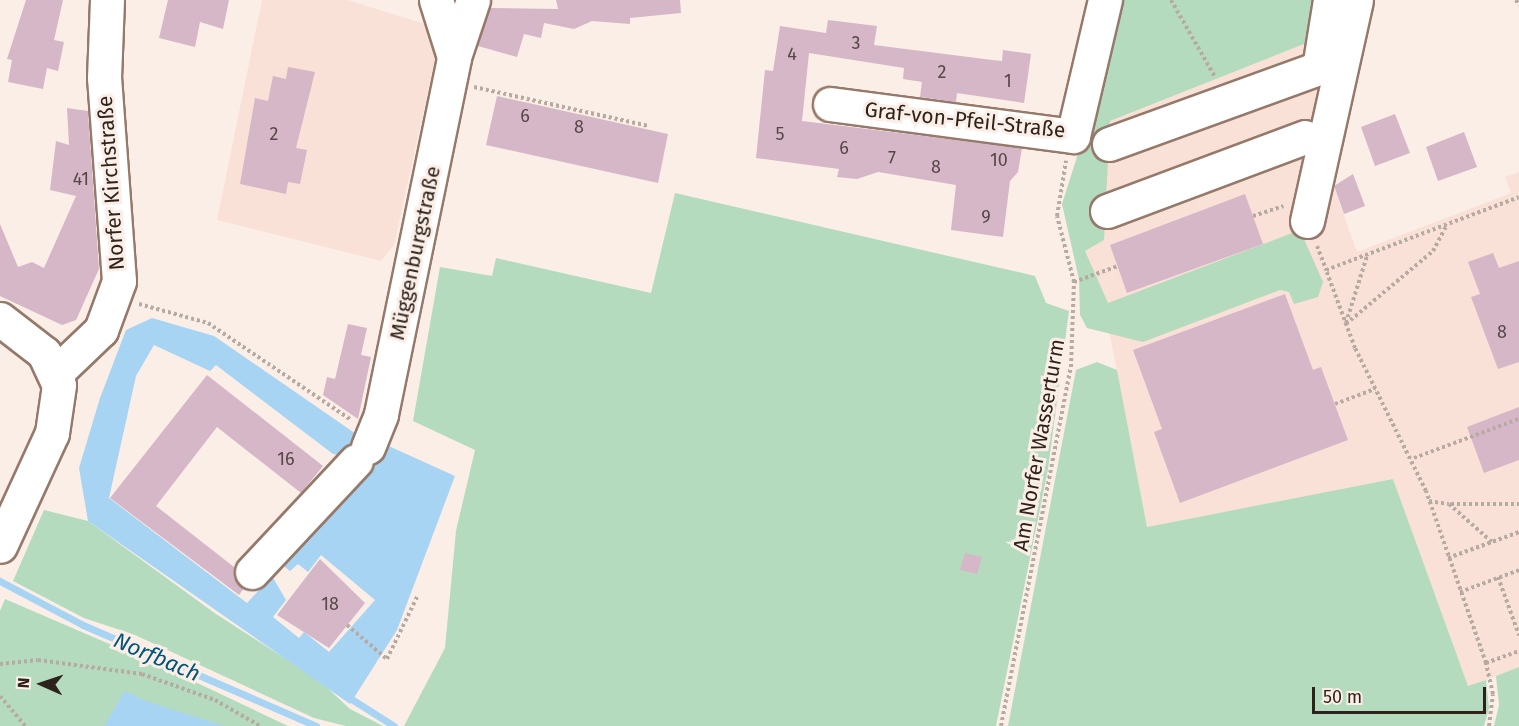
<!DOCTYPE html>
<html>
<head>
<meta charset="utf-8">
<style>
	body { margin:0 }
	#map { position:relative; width:1519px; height:726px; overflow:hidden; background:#faeee7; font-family:"Fira Sans",sans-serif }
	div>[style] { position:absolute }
	.education>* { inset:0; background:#f9e1d7 }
	.green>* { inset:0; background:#b4dbbe }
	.water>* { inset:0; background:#a7d4f3 }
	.stream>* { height:7px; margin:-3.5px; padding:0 3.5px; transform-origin:3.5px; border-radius:3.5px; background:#a7d4f3 }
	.building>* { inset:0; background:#d5b7c8 }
	.path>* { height:4px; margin-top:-2px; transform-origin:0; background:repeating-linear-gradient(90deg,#b6aaa3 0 3px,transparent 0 6px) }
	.roads { filter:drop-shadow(2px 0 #95796a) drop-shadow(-2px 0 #95796a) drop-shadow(0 2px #95796a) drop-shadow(0 -2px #95796a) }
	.minor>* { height:33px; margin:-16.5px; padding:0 16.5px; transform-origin:16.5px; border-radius:16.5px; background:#fff }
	span { translate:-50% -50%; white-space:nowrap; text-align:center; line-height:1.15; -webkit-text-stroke:6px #faeee7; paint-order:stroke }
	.number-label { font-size:18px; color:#584747 }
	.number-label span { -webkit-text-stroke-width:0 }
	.street-label { font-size:21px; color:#2e221c }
	.water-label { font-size:22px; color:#00537a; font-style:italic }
	.north { position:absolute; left:12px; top:654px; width:60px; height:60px; -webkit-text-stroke:4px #faeee7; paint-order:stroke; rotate:273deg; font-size:16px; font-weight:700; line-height:24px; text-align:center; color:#2e221c }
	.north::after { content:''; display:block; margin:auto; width:21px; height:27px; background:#2e221c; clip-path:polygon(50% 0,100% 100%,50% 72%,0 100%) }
	.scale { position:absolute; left:1312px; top:687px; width:174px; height:27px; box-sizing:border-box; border:3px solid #2e221c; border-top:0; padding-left:8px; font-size:18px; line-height:21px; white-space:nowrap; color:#2e221c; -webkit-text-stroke:4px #faeee7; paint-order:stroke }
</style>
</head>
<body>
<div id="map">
	<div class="education">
		<i style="clip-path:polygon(262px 0,348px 0,428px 25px,437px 50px,394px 245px,381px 261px,217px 220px)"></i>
		<i style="clip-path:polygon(1353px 31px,1332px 182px,1357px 252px,1511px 193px,1505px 177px,1519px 172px,1519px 667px,1468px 687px,1393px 479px,1147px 527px,1108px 325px,1081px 254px,1110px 121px,1309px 42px)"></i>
	</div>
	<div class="green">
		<i style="clip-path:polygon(1111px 0,1320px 0,1309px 42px,1110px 121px,1104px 240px,1085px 251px,1108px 303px,1300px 230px,1323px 282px,1318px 297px,1294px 304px,1289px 292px,1280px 290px,1143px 342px,1087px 328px,1080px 315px,1079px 279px,1062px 204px,1082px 141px)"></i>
		<i style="clip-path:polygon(675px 193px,1035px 276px,1046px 303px,1069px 311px,1048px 469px,996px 726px,404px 726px,445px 648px,456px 531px,475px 450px,413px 421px,440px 267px,492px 276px,496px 258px,651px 293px)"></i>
		<i style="clip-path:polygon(1097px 362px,1117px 370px,1147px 527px,1393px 479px,1468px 686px,1486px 680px,1489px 708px,1484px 726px,1008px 726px,1076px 370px)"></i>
		<i style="clip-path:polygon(44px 510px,88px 521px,216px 614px,320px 681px,350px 709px,383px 726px,346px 726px,314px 718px,135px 635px,84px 618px,13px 581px)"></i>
		<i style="clip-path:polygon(5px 599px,172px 671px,288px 726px,0 726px,0 611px)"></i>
		<i style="clip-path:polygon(1519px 667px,1519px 726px,1494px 726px,1499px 705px,1496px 676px)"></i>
	</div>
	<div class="water">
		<i style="clip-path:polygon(152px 318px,214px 336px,359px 436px,347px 457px,333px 454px,216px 365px,210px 371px,154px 345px,136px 376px,109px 498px,247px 603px,272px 576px,286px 600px,273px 617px,299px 638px,304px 632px,329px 652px,375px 600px,321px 555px,308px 572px,298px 564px,290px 571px,279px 562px,382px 443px,455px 476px,397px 630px,350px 704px,88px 521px,79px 468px,100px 398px,126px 330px)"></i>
		<i style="clip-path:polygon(125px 691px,146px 701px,224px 726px,104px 726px)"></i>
	</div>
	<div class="stream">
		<i style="left:0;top:581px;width:94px;rotate:27.9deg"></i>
		<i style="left:83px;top:625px;width:254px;rotate:23.4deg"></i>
		<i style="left:345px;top:695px;width:58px;rotate:32.3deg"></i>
	</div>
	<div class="building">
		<i style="clip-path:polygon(26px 0,63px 0,54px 40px,64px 42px,58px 71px,47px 68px,43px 89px,8px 82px,12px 60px,7px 59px)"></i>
		<i style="clip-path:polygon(168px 0,229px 0,223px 29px,200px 22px,195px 47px,159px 38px)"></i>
		<i style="clip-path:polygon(556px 0,680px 0,681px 13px,630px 18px,630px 24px,592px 21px,574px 29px,544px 23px,541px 38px,524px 34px,517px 57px,478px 46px,490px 8px,558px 9px)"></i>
		<i style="clip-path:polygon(828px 20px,877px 26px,874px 45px,992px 60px,1002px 61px,1003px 50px,1031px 54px,1024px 103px,957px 93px,956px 102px,920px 97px,922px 82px,903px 79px,904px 68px,809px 53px,802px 121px,1022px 148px,1018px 172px,1010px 181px,1003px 237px,951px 230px,956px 185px,878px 172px,857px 179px,837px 177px,839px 169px,756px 158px,765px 70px,773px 71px,780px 26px,826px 33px)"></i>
		<i style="clip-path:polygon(288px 67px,315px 72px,296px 148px,307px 150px,300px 184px,288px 182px,286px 194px,240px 184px,255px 98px,268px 101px,273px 76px,286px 79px)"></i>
		<i style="clip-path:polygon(497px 96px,668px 134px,658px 183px,486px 145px)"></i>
		<i style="clip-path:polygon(67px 108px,88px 111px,99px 269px,76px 320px,62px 325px,0 296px,0 224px,18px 267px,32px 262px,44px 268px,76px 196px,50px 190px,56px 141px,69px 145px)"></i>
		<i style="clip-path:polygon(1395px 114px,1410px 153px,1375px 166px,1361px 127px)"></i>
		<i style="clip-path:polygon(1464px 132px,1477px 167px,1438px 181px,1426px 147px)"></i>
		<i style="clip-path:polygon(1353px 174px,1365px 206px,1344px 214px,1334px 186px)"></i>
		<i style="clip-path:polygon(1245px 194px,1263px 244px,1127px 293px,1110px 245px)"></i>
		<i style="clip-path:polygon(1493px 253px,1499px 268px,1519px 261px,1519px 362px,1498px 369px,1471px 297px,1480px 294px,1468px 262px)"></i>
		<i style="clip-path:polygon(1285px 294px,1313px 370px,1321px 367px,1348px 440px,1180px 503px,1154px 432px,1162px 429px,1133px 350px)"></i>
		<i style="clip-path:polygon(348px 324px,367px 328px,361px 355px,371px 357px,358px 419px,323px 395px,327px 377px,335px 379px)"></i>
		<i style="clip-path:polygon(207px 375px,323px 466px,301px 493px,217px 427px,156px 506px,234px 567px,234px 578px,244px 588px,239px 595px,110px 498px)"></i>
		<i style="clip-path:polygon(1519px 407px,1519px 460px,1484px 473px,1467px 427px)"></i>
		<i style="clip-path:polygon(965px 553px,982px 557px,977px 574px,960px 570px)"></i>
		<i style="clip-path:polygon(320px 559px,365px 603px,329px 648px,277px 615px)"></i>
	</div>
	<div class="path">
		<i style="left:1171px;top:0;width:89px;rotate:60.3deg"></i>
		<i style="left:1516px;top:0;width:6px;rotate:59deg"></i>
		<i style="left:474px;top:87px;width:179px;rotate:12.6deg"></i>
		<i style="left:1253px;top:216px;width:32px;rotate:-18deg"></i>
		<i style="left:1317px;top:246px;width:26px;rotate:69deg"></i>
		<i style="left:1074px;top:282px;width:47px;rotate:-20deg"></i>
		<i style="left:139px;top:304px;width:72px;rotate:15.4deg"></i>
		<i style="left:208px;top:323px;width:173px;rotate:34.1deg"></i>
		<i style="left:1346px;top:323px;width:70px;rotate:-72.6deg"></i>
		<i style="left:1346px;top:324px;width:114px;rotate:-40deg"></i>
		<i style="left:1433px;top:251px;width:30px;rotate:-62deg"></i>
		<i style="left:1335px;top:404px;width:43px;rotate:-20.6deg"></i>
		<i style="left:1414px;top:458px;width:112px;rotate:-20.4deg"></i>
		<i style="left:1429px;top:501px;width:20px;rotate:9deg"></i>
		<i style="left:1449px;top:504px;width:57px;rotate:41.5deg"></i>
		<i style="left:1451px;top:504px;width:68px"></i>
		<i style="left:1448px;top:558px;width:76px;rotate:-20.1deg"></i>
		<i style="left:1498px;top:577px;width:62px;rotate:70.1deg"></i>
		<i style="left:1460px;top:592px;width:63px;rotate:-20.4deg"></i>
		<i style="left:347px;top:625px;width:52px;rotate:40.4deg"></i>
		<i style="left:387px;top:659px;width:71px;rotate:-64.2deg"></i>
		<i style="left:1486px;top:663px;width:35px;rotate:-20deg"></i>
		<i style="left:0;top:664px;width:38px;rotate:-6deg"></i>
		<i style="left:38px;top:660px;width:105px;rotate:7.7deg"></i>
		<i style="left:142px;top:674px;width:77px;rotate:19.6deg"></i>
		<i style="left:215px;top:700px;width:52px;rotate:30deg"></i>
		<i style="left:0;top:696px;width:39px;rotate:50deg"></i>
		<i style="left:1001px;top:726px;width:366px;rotate:-79deg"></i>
		<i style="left:1071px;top:367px;width:85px;rotate:-88deg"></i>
		<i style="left:1074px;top:282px;width:68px;rotate:-104.4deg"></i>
		<i style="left:1057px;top:216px;width:56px;rotate:-80.7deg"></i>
		<i style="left:1489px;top:726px;width:32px;rotate:-83deg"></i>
		<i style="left:1493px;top:694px;width:32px;rotate:-103deg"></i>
		<i style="left:1486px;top:663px;width:182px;rotate:-109.2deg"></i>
		<i style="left:1426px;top:491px;width:160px;rotate:-116.4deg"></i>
		<i style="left:1355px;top:348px;width:83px;rotate:-110.4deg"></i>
		<i style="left:1326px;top:270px;width:206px;rotate:-20.7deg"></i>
	</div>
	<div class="roads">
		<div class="minor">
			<i style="left:454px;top:57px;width:60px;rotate:-71.6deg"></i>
			<i style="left:830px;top:104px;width:245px;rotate:7.5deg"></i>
			<i style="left:1073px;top:136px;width:140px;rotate:-76.8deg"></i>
			<i style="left:1109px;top:144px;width:223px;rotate:-19.9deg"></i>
			<i style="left:1319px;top:68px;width:69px;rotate:-80.8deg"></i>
			<i style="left:1107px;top:211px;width:211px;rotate:-20.5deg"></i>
			<i style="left:1307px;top:221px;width:226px;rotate:-77.5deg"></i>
			<i style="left:0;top:319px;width:56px;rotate:37.7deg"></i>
			<i style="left:44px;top:353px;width:35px;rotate:65deg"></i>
			<i style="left:59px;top:385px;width:49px;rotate:98.3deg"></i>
			<i style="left:52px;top:433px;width:124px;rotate:114.7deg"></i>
			<i style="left:57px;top:372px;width:61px;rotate:-43.7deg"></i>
			<i style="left:101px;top:330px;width:52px;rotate:-69.8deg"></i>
			<i style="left:119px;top:281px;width:204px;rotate:-94.2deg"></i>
			<i style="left:104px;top:78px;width:78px;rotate:-87.8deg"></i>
			<i style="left:368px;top:447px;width:35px;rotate:-68deg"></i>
			<i style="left:381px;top:414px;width:364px;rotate:-78.4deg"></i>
			<i style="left:454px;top:57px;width:60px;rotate:-107.5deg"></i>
			<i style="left:252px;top:572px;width:152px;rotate:-46.9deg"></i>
		</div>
	</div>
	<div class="number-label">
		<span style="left:856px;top:43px">3</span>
		<span style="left:792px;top:54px">4</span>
		<span style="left:942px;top:72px">2</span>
		<span style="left:1008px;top:81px">1</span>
		<span style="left:525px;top:116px">6</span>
		<span style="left:579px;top:127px">8</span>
		<span style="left:274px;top:134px">2</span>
		<span style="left:780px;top:134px">5</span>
		<span style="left:844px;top:148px">6</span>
		<span style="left:892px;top:158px">7</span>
		<span style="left:999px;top:160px">10</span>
		<span style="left:936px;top:167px">8</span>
		<span style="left:81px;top:179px">41</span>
		<span style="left:986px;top:217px">9</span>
		<span style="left:1502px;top:332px">8</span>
		<span style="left:286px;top:459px">16</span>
		<span style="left:330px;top:604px">18</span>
	</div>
	<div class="street-label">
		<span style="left:965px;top:120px;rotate:6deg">Graf-von-Pfeil-Straße</span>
		<span style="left:111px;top:183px;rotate:-94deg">Norfer Kirchstraße</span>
		<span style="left:415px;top:253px;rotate:-78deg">Müggenburgstraße</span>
		<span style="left:1039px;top:445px;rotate:-80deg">Am Norfer Wasserturm</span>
	</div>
	<div class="water-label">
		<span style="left:157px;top:657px;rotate:23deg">Norfbach</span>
	</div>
	<div class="north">N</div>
	<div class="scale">50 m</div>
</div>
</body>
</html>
